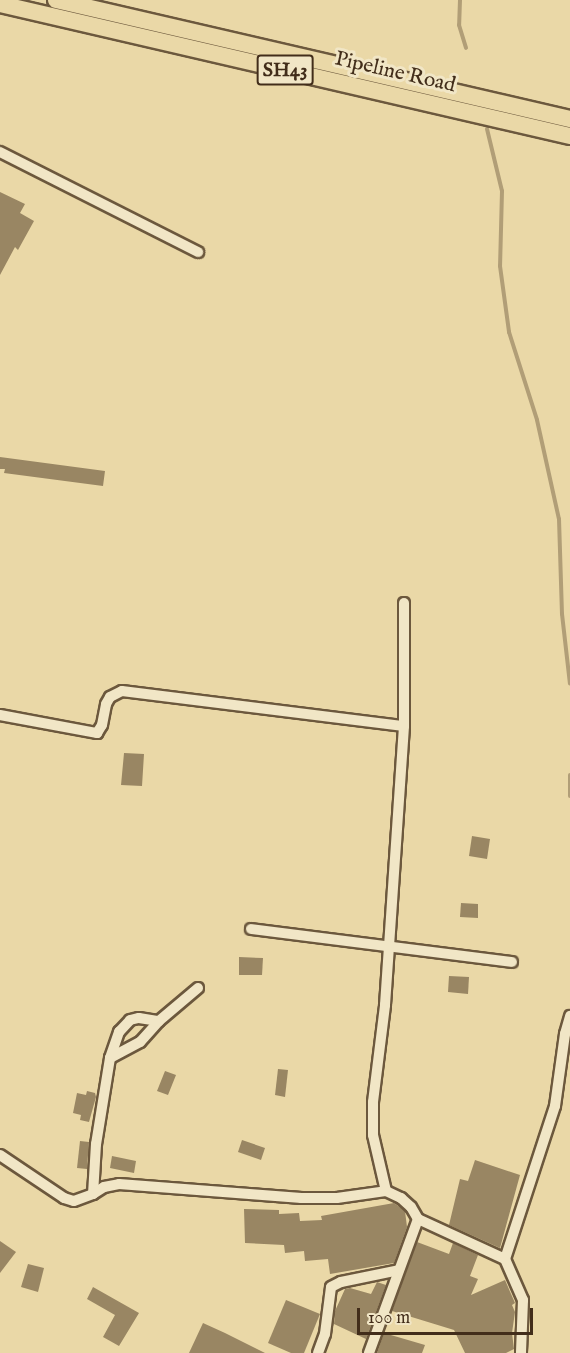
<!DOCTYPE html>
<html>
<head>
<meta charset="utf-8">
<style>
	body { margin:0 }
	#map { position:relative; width:570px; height:1353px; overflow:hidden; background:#ead8a7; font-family:"IM FELL English",serif }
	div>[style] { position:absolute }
	.stream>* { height:4px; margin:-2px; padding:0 2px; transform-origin:2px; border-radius:2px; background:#b19e77 }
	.building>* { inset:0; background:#998663 }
	.roads { filter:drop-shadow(2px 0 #6c583d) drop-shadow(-2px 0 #6c583d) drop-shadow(0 2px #6c583d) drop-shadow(0 -2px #6c583d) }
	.street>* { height:10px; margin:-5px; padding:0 5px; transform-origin:5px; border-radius:5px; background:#f1e6c6 }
	.primary>* { height:16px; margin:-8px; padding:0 8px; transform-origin:8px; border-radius:8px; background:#ead8a7 }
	span { translate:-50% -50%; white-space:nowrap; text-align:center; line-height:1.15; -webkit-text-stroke:6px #f1e6c6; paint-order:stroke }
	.shield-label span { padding:2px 4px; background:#f1e6c6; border:2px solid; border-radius:4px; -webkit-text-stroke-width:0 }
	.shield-label { font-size:20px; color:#422d1a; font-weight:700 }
	.street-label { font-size:21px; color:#422d1a }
	.scale { position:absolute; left:357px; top:1308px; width:176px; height:27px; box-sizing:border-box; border:3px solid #422d1a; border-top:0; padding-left:8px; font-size:18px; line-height:21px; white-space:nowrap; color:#422d1a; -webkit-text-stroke:4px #f1e6c6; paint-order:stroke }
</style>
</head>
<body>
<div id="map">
	<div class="stream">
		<i style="left:460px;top:0;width:25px;rotate:92deg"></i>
		<i style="left:459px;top:25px;width:24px;rotate:73deg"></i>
		<i style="left:487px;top:129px;width:64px;rotate:76.4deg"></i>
		<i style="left:502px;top:191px;width:75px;rotate:91.5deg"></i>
		<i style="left:500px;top:266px;width:67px;rotate:82.2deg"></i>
		<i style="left:509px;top:332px;width:92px;rotate:72.3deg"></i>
		<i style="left:537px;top:420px;width:101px;rotate:77.5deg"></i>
		<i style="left:559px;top:519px;width:95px;rotate:88.2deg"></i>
		<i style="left:562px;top:614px;width:70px;rotate:83.5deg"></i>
		<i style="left:570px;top:775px;width:21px;rotate:90deg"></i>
	</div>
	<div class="building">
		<i style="clip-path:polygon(0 192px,25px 204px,20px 213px,34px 221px,18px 250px,15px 247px,0 275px)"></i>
		<i style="clip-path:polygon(0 457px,105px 471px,103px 486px,4px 473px,5px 469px,0 469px)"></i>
		<i style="clip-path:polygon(124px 753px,144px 754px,142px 786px,121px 785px)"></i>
		<i style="clip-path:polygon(472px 836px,490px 839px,487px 859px,469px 856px)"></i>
		<i style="clip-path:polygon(461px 903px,478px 904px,478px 918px,460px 917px)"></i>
		<i style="clip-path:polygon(239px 957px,263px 958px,262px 975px,239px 975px)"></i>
		<i style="clip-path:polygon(449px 976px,469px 977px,468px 994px,448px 992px)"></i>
		<i style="clip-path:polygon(278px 1069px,288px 1070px,285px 1097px,275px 1095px)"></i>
		<i style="clip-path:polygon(165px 1071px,176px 1075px,168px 1095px,157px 1091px)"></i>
		<i style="clip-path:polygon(87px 1091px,95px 1093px,96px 1097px,89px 1122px,80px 1120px,81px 1115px,73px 1113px,77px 1093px,86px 1095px)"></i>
		<i style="clip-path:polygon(242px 1140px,265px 1148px,261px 1160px,238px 1152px)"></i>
		<i style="clip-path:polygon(80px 1141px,89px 1142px,87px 1169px,77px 1168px)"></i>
		<i style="clip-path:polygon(112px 1156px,136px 1161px,134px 1173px,110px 1168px)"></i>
		<i style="clip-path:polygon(475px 1160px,520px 1175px,500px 1248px,449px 1225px,460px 1179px,468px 1181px)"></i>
		<i style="clip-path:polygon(394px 1203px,405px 1211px,407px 1227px,394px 1263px,330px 1274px,328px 1259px,305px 1261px,304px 1251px,285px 1253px,284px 1245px,245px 1243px,244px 1209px,279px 1210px,279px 1214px,299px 1213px,300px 1221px,322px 1220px,321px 1216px)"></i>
		<i style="clip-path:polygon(0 1241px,16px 1252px,0 1273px)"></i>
		<i style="clip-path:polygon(417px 1242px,449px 1254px,453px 1243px,478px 1255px,470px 1276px,478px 1279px,471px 1295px,505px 1280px,515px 1303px,512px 1305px,515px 1312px,512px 1333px,514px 1349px,506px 1353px,465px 1353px,454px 1330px,392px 1311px)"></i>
		<i style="clip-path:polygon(28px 1264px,44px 1268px,38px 1292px,21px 1287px)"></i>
		<i style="clip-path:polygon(377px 1282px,386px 1285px,366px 1339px,334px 1324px,335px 1311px,345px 1289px,350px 1288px,371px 1294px)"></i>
		<i style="clip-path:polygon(93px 1287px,139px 1313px,119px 1346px,103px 1337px,115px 1315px,87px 1299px)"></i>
		<i style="clip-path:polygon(286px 1300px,320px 1314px,304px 1353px,291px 1353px,268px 1343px)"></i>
		<i style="clip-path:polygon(203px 1323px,225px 1333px,265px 1353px,189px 1353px)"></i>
		<i style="clip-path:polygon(384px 1333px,425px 1345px,422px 1353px,377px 1353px)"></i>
	</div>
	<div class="roads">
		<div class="street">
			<i style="left:0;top:152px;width:222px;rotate:26.8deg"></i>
			<i style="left:0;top:715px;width:99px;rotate:10.5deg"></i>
			<i style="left:97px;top:733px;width:9px;rotate:-58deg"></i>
			<i style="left:102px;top:725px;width:21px;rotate:-79deg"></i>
			<i style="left:106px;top:704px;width:8px;rotate:-60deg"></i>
			<i style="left:110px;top:697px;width:13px;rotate:-27deg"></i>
			<i style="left:122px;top:691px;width:284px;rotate:7.1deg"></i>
			<i style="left:251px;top:929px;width:263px;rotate:7.2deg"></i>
			<i style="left:198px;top:988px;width:51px;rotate:139.8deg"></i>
			<i style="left:159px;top:1021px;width:28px;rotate:132deg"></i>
			<i style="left:140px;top:1042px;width:34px;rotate:152deg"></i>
			<i style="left:110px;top:1058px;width:87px;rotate:99.2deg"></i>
			<i style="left:96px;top:1144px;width:50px;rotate:93.4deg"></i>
			<i style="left:93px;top:1194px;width:13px;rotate:-32deg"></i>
			<i style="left:104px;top:1187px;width:15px;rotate:-11deg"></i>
			<i style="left:119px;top:1184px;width:183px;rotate:4.4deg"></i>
			<i style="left:301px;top:1198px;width:36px"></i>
			<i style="left:337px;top:1198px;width:49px;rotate:-8.1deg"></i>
			<i style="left:386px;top:1191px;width:17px;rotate:25deg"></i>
			<i style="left:401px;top:1198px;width:13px;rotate:42deg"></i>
			<i style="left:411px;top:1207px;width:14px;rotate:60deg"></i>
			<i style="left:418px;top:1219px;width:143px;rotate:110.1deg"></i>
			<i style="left:110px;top:1058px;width:28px;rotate:-71deg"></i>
			<i style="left:119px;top:1032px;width:16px;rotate:-47deg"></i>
			<i style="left:130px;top:1020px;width:9px;rotate:-13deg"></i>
			<i style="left:139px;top:1018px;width:20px;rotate:9deg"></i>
			<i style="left:0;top:1155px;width:77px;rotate:33.9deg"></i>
			<i style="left:64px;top:1198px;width:10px;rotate:17deg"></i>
			<i style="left:74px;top:1201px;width:20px;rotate:-20deg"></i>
			<i style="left:386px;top:1191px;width:57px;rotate:-103.1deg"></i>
			<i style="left:373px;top:1135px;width:33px;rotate:-90deg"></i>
			<i style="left:373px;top:1102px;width:98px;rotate:-82.9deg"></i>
			<i style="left:385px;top:1005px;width:280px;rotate:-86.1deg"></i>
			<i style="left:404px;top:726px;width:123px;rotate:-90deg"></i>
			<i style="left:418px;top:1219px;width:96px;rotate:24.7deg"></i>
			<i style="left:505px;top:1259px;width:45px;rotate:66.3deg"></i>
			<i style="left:523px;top:1300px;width:53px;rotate:92.2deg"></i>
			<i style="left:505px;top:1259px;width:161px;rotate:-71.9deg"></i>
			<i style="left:555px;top:1106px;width:73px;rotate:-82.1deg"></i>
			<i style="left:565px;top:1034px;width:19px;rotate:-74deg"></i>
			<i style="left:318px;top:1353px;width:20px;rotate:-70deg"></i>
			<i style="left:325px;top:1334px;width:47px;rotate:-82.7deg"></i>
			<i style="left:331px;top:1287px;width:11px;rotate:-27deg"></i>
			<i style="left:341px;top:1282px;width:59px;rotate:-11.7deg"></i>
		</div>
		<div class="primary">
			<i style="left:56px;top:0;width:528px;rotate:13.04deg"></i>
			<i style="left:0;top:4px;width:585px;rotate:13.04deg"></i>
		</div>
	</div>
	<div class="shield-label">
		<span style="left:285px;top:70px">SH43</span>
	</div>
	<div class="street-label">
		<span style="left:395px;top:73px;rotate:13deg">Pipeline Road</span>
	</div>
	<div class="scale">100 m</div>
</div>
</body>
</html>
